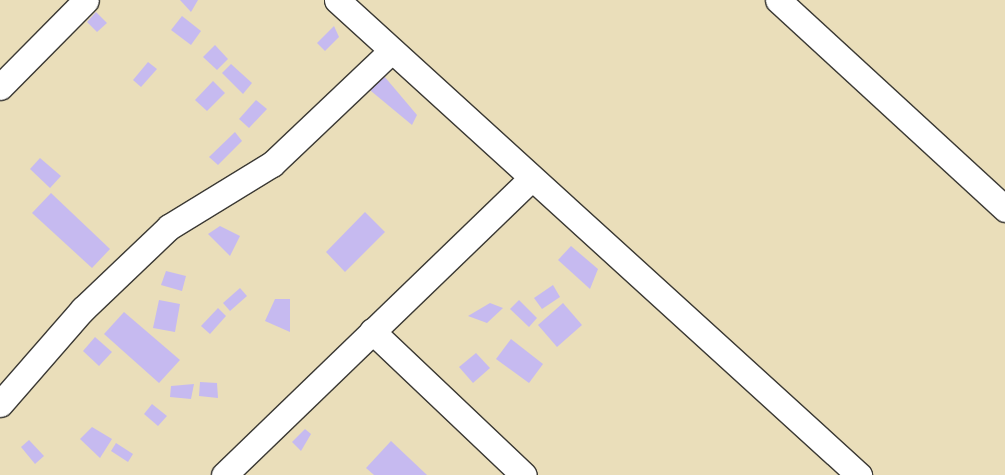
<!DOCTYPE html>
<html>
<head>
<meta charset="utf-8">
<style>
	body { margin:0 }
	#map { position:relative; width:1005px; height:475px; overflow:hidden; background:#eadeba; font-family:Sriracha,sans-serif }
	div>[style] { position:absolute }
	.building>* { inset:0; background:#c6baf0 }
	.roads { filter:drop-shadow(1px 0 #3b3934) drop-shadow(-1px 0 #3b3934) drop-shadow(0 1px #3b3934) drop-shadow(0 -1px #3b3934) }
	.street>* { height:25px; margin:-12.5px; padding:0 12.5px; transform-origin:12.5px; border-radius:12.5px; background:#fff }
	span { translate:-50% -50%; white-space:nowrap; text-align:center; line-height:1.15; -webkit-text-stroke:4px #f7f3e8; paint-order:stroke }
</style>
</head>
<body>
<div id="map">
	<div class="building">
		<i style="clip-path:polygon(180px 0,198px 0,191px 12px)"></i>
		<i style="clip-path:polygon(96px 12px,107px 23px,97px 32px,87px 22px)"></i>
		<i style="clip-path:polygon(182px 16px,201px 31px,191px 45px,171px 30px)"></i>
		<i style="clip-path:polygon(334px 26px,339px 37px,325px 51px,317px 43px)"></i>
		<i style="clip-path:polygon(215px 45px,228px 59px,217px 70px,203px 57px)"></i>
		<i style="clip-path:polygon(148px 62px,157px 69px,141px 87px,133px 80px)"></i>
		<i style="clip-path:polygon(231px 64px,252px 83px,243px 94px,222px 73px)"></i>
		<i style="clip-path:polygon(384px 76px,417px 115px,412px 125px,371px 91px,371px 86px)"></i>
		<i style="clip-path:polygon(213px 81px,225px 93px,207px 111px,195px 100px)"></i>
		<i style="clip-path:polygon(256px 100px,267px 109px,249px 128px,239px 119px)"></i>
		<i style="clip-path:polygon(235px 132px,242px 141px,218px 165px,209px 157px)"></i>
		<i style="clip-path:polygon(40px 158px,61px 176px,50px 188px,30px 169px)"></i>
		<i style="clip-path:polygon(51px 193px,110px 249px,92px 268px,32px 213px)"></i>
		<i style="clip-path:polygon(365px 212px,385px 232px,345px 272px,326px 252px)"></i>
		<i style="clip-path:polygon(220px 226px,240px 236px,230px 256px,208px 234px)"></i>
		<i style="clip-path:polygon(571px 246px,598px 269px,590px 289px,558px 260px)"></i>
		<i style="clip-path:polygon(166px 271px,186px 276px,182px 291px,161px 285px)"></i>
		<i style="clip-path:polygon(553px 285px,560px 297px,542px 309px,534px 298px)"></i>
		<i style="clip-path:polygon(240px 288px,247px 296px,230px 311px,223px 303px)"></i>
		<i style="clip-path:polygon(275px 299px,290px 299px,290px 332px,265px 321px)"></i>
		<i style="clip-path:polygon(159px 300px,180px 304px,175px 332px,153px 328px)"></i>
		<i style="clip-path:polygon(519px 300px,537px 318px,529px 327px,510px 309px)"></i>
		<i style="clip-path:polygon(490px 303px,503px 308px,487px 323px,468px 316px)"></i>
		<i style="clip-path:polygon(563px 303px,582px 325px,557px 347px,538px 325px)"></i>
		<i style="clip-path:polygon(218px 308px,226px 316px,210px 334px,201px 326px)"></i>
		<i style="clip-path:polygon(124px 312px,180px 360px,159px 383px,104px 334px)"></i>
		<i style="clip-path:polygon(95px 337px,112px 352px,99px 366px,83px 351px)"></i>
		<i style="clip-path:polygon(511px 339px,543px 364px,529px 383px,496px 359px)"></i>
		<i style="clip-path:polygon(476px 353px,490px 368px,473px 383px,459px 367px)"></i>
		<i style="clip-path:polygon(200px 382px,217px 383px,218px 398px,199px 396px)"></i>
		<i style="clip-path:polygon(194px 384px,191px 399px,170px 397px,171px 386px)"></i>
		<i style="clip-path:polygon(152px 404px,167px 416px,158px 426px,144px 414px)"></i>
		<i style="clip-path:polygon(92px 427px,112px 439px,100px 458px,80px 439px)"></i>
		<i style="clip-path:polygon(305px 429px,311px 434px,301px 451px,292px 442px)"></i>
		<i style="clip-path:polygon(29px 440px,44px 456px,35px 464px,21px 447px)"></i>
		<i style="clip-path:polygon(391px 441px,427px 475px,374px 475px,366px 468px)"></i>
		<i style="clip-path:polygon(116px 443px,133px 454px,128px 462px,111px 451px)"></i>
	</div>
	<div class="roads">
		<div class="street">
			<i style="left:337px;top:0;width:706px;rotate:42.3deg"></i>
			<i style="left:778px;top:0;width:309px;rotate:42.6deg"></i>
			<i style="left:0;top:87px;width:122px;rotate:-45.3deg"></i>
			<i style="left:372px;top:331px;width:209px;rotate:43.5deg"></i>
			<i style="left:0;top:404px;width:126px;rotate:-48.9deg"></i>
			<i style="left:83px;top:309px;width:119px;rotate:-43.6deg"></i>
			<i style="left:169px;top:227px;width:121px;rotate:-31.5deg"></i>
			<i style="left:272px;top:164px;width:164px;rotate:-43.5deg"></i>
			<i style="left:224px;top:475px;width:426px;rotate:-44deg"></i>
		</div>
	</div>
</div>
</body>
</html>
